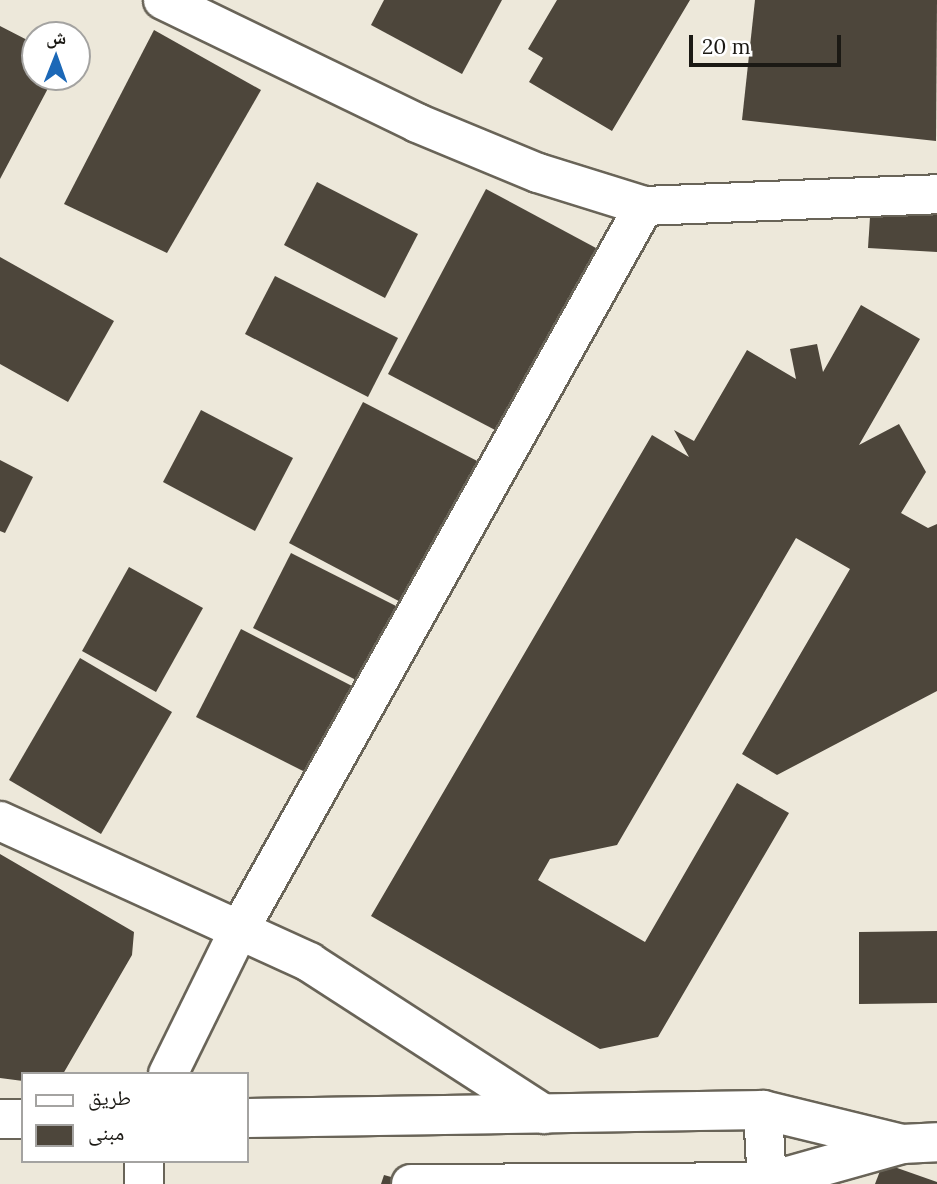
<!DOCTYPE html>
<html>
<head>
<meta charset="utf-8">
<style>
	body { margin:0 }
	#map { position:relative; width:937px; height:1184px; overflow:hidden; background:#ede8da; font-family:Lora,"Noto Naskh Arabic",serif }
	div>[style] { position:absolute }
	.building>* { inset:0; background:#4d463b }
	.roads { filter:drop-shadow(2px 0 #696458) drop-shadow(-2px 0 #696458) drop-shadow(0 2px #696458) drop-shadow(0 -2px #696458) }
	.minor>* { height:38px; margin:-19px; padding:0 19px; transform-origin:19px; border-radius:19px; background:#fff }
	span { translate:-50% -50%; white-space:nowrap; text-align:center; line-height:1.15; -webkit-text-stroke:7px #fff; paint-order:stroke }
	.legend { position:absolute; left:21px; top:1072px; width:228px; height:91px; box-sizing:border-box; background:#fff; border:2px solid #a4a3a1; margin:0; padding:9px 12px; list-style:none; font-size:21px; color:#1b1914 }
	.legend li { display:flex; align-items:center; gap:14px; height:35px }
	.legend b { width:35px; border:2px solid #a4a3a1 }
	.north { position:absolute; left:21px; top:21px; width:70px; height:70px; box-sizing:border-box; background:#fff; border:2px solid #a4a3a1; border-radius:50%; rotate:1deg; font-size:19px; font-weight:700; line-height:28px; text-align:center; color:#1b1914 }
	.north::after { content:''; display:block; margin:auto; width:24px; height:32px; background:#1c68b7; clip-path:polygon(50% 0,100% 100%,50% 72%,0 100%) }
	.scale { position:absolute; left:689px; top:35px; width:152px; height:32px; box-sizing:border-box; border:4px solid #1b1914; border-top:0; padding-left:9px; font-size:21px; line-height:24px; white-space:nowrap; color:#1b1914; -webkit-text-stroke:5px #fff; paint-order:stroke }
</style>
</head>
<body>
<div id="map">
	<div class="building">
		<i style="clip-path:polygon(384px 0,502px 0,462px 74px,371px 25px)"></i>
		<i style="clip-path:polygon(557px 0,690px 0,612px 131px,529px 82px,543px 58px,528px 49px)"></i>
		<i style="clip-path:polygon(755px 0,937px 0,936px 141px,742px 120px)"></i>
		<i style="clip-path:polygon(0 26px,35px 44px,35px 77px,54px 77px,0 179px)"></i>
		<i style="clip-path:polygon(154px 30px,261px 90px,167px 253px,64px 204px)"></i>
		<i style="clip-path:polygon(317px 182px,418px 234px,385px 298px,284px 245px)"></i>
		<i style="clip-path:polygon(486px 189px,596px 248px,497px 431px,388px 374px)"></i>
		<i style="clip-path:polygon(871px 202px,937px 206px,937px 252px,868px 248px)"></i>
		<i style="clip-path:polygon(0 257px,114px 321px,68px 402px,0 364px)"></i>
		<i style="clip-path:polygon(275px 276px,398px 338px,368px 397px,245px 334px)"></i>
		<i style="clip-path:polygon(861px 305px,920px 339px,859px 445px,899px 424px,926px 472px,901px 513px,928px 528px,937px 524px,937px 691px,777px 775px,742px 754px,850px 569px,796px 538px,617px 845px,550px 859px,538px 880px,645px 942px,737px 783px,789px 813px,658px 1037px,600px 1049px,371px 916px,652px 435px,689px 457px,674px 430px,694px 441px,747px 350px,796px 379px,790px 349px,817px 344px,823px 372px)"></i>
		<i style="clip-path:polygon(363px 402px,485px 465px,410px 607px,289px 543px)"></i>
		<i style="clip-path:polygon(201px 410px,293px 458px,255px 531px,163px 482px)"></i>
		<i style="clip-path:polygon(0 460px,33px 477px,5px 533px,0 531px)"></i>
		<i style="clip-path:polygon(291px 553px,400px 608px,362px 683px,253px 628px)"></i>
		<i style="clip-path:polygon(129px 567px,203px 608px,156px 692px,82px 651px)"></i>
		<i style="clip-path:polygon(241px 629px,354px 687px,309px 774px,196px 717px)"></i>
		<i style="clip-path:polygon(80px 658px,172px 712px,101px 834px,9px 780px)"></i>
		<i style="clip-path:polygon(0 854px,134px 932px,132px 955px,63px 1074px,23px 1074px,23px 1081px,0 1078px)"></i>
		<i style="clip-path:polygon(937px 931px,937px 1003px,859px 1004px,859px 932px)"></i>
		<i style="clip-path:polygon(883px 1163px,937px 1182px,937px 1184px,875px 1184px)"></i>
		<i style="clip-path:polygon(384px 1175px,413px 1183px,413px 1184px,381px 1184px)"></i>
	</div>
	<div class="roads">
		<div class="minor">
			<i style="left:163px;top:0;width:282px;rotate:25.8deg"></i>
			<i style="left:417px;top:123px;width:131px;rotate:22.5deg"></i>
			<i style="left:538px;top:173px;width:111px;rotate:17.3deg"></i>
			<i style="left:0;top:821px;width:340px;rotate:24.5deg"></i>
			<i style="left:309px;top:962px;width:280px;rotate:32.9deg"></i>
			<i style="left:168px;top:1074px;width:158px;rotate:-63.8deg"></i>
			<i style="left:238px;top:932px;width:832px;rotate:-60.78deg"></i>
			<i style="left:644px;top:206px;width:293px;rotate:-2.3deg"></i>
			<i style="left:763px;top:1110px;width:74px;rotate:86.9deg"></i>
			<i style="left:247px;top:1118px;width:516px;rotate:-0.89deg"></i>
			<i style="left:763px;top:1110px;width:143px;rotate:13.7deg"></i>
			<i style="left:0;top:1119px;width:23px"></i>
			<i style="left:144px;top:1184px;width:23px;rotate:-90deg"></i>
			<i style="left:411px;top:1184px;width:356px;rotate:-0.3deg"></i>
			<i style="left:767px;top:1182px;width:140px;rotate:-15.7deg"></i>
			<i style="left:902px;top:1144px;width:35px;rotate:-3deg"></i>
		</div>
	</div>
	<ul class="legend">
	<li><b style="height:9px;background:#fff"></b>طريق</li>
	<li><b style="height:19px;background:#4d463b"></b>مبنى</li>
	</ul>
	<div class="north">ش</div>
	<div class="scale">20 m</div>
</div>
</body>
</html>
